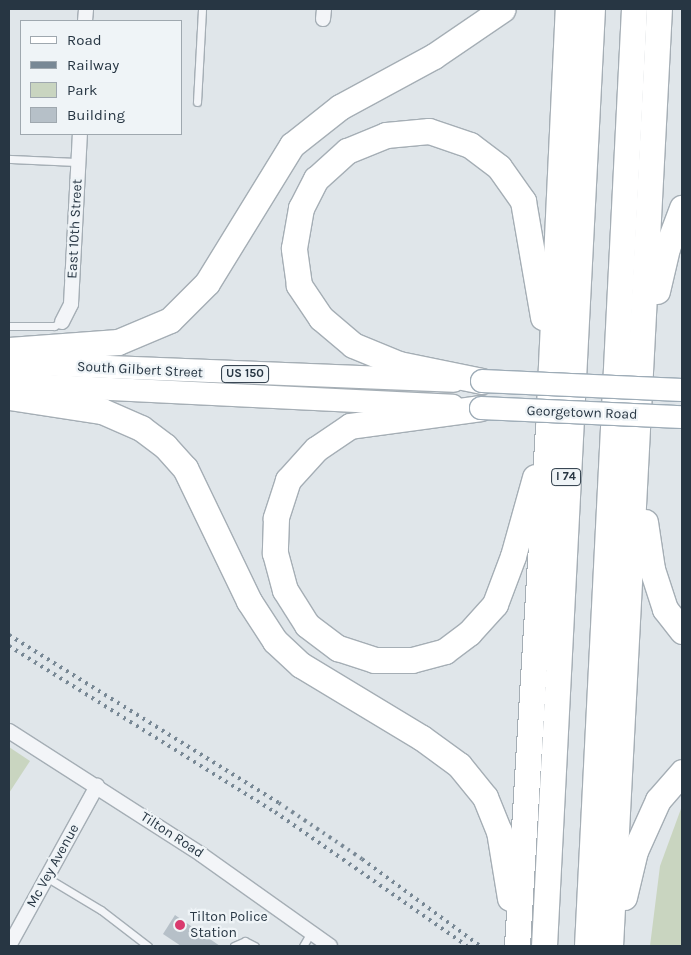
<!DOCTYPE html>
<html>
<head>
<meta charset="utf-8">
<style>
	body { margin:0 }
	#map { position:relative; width:691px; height:955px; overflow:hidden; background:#e0e6ea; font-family:Karla,sans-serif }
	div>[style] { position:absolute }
	.green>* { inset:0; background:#c9d5c0 }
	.building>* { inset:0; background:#b6c0c8 }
	.roads { filter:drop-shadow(1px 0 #a5aeb5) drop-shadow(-1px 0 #a5aeb5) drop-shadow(0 1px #a5aeb5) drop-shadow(0 -1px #a5aeb5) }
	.lane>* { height:7px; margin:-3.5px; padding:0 3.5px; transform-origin:3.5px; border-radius:3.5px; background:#f3f5f8 }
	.street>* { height:14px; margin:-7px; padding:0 7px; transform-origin:7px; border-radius:7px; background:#f3f5f8 }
	.primary>* { height:22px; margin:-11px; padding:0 11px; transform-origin:11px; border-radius:11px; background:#fff }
	.highway>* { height:25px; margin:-12.5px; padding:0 12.5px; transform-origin:12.5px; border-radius:12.5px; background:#fff }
	.rail>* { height:4px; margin-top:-2px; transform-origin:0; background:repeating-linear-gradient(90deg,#788895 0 2.5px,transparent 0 7.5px) }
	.bridges { filter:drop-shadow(1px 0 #9eacb7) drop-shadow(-1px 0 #9eacb7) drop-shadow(0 1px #9eacb7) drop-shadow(0 -1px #9eacb7) }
	.primary-bridge>* { height:22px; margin:-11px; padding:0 11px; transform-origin:11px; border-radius:11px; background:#fff }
	.dots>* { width:14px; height:14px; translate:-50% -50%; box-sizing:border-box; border:2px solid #eff4f7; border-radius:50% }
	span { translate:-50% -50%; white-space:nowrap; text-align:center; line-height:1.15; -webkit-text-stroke:4.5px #eff4f7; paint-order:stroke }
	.shield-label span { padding:1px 4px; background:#eff4f7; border:1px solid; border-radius:4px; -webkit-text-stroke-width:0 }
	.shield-label { font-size:12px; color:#273643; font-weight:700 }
	.street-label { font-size:14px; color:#273643 }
	.poi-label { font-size:14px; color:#273643 }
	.left { translate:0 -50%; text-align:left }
	.frame { position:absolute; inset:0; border:10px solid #273643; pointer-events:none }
	.legend { position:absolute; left:20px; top:20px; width:162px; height:115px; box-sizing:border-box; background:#eff4f7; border:1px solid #9fa8af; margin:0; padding:6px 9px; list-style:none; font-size:15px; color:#273643 }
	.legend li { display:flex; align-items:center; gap:10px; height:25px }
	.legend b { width:25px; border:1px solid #9fa8af }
</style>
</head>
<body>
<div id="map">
	<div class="green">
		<i style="clip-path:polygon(9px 747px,30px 761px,9px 793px)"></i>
		<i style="clip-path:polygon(682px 806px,682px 946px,650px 946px,660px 866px)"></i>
	</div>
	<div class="building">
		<i style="clip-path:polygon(175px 915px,220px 946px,181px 946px,163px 934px)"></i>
	</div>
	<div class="roads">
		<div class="lane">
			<i style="left:197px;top:102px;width:93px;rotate:-86.9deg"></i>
			<i style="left:9px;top:159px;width:69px;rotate:2.5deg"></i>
			<i style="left:9px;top:326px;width:45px"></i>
			<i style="left:54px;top:326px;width:9px;rotate:-27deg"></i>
			<i style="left:46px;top:877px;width:64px;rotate:31deg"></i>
			<i style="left:101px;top:910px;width:59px;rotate:37.5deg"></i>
			<i style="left:234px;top:946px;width:12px;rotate:-24deg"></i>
			<i style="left:245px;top:941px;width:11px;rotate:27deg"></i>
			<i style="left:303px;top:946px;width:16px;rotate:-60deg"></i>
		</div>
		<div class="street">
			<i style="left:323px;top:19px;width:10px;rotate:-84deg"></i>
			<i style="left:85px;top:21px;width:12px;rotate:-85deg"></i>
			<i style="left:62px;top:322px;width:20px;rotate:-63deg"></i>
			<i style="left:71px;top:304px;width:170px;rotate:-87deg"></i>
			<i style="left:9px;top:731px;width:229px;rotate:32.7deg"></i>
			<i style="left:202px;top:855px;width:157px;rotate:35.4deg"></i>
			<i style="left:9px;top:946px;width:183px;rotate:-61.2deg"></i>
		</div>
		<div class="primary">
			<i style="left:9px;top:363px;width:445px;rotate:2.3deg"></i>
			<i style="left:9px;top:384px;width:444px;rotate:2.8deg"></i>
		</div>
		<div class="highway">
			<i style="left:657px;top:291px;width:44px;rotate:-76.9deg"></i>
			<i style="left:667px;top:248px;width:43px;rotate:-69.4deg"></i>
			<i style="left:9px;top:350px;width:109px;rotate:-4.2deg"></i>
			<i style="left:118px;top:342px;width:56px;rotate:-22.9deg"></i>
			<i style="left:170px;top:320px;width:52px;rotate:-45deg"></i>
			<i style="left:207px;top:283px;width:162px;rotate:-58.4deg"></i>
			<i style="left:292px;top:145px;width:61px;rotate:-38.4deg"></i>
			<i style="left:340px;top:107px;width:107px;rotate:-28.5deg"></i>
			<i style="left:434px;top:56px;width:83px;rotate:-34.3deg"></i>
			<i style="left:482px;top:381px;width:85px;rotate:-168.4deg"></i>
			<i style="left:399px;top:364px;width:50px;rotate:-157.6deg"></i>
			<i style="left:353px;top:345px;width:42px;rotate:-139.8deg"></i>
			<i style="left:321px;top:318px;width:40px;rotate:-124deg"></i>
			<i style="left:299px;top:285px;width:37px;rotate:-98deg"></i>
			<i style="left:294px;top:248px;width:41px;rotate:-80.1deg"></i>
			<i style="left:301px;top:208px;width:33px;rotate:-63deg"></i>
			<i style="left:316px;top:179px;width:42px;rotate:-42.1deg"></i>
			<i style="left:347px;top:151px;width:42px;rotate:-22.3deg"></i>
			<i style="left:386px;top:135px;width:43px;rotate:-5.3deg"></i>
			<i style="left:429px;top:131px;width:43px;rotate:18.9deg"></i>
			<i style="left:470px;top:145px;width:36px;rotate:37deg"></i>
			<i style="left:499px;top:167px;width:42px;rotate:54.8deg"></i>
			<i style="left:523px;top:201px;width:118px;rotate:80.2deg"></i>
			<i style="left:9px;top:397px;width:94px;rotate:8.6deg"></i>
			<i style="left:102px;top:411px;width:43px;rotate:23.6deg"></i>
			<i style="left:141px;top:428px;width:30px;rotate:37deg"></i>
			<i style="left:165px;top:446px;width:30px;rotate:48deg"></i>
			<i style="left:185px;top:468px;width:148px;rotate:64.3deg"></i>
			<i style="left:249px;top:601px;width:48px;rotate:57deg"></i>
			<i style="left:275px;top:641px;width:35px;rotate:43deg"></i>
			<i style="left:301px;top:665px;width:141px;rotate:31.1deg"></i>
			<i style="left:422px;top:738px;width:46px;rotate:36.1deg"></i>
			<i style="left:459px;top:765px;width:41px;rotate:50.9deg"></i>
			<i style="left:485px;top:797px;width:37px;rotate:68deg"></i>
			<i style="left:499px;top:831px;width:68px;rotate:80.7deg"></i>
			<i style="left:481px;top:408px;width:132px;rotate:172.2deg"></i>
			<i style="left:350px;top:426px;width:41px;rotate:145.9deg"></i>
			<i style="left:316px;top:449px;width:42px;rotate:132.1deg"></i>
			<i style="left:288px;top:480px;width:40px;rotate:108deg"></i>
			<i style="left:276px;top:518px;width:35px;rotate:92deg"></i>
			<i style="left:275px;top:553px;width:38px;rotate:75deg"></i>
			<i style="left:285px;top:590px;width:41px;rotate:57.8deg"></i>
			<i style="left:307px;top:625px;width:39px;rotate:37deg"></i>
			<i style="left:338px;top:648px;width:38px;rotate:18deg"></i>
			<i style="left:374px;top:660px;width:38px"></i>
			<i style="left:412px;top:660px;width:34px;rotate:-15deg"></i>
			<i style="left:445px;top:651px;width:30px;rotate:-37deg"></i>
			<i style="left:469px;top:633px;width:39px;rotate:-48deg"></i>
			<i style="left:495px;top:604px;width:51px;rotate:-69.4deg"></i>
			<i style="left:513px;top:556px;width:82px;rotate:-74.4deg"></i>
			<i style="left:645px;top:522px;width:48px;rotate:81.5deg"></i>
			<i style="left:652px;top:569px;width:42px;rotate:72deg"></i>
			<i style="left:665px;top:609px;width:28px;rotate:52deg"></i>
			<i style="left:624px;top:897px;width:47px;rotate:-76.6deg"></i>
			<i style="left:635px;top:851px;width:56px;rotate:-65.7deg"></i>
			<i style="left:658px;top:800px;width:37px;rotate:-49deg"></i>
			<i style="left:517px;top:946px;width:519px;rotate:-86.58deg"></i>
			<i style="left:548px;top:428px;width:419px;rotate:-87.3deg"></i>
			<i style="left:544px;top:946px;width:938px;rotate:-87.07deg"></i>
			<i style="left:587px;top:946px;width:938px;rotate:-87.13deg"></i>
			<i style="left:610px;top:946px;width:938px;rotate:-87.01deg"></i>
		</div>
	</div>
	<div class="rail">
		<i style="left:9px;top:635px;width:318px;rotate:31.9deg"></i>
		<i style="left:279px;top:803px;width:100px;rotate:34deg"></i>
		<i style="left:362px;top:859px;width:147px;rotate:36.4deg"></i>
		<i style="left:9px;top:646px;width:314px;rotate:32deg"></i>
		<i style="left:275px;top:812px;width:234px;rotate:34.9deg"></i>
	</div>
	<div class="bridges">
		<div class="primary-bridge">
			<i style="left:482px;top:381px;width:200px;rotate:2.6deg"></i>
			<i style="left:481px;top:408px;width:201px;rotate:2.6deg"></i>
		</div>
	</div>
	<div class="dots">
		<i style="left:180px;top:925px;background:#d93a6e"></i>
	</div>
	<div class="shield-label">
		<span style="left:245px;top:374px">US 150</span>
		<span style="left:566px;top:477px">I 74</span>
	</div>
	<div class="street-label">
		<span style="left:75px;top:229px;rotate:-87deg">East 10th Street</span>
		<span style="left:140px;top:370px;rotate:3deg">South Gilbert Street</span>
		<span style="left:582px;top:413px;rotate:2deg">Georgetown Road</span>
		<span style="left:172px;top:835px;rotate:33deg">Tilton Road</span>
		<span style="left:53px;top:866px;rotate:-61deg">Mc Vey Avenue</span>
	</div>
	<div class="poi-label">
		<span class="left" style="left:190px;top:925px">Tilton Police<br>Station</span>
	</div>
	<div class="frame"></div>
	<ul class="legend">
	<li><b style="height:6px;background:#fff"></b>Road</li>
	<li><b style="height:6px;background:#788895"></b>Railway</li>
	<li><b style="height:14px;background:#c9d5c0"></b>Park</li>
	<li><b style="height:14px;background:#b6c0c8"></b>Building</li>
	</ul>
</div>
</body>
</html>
